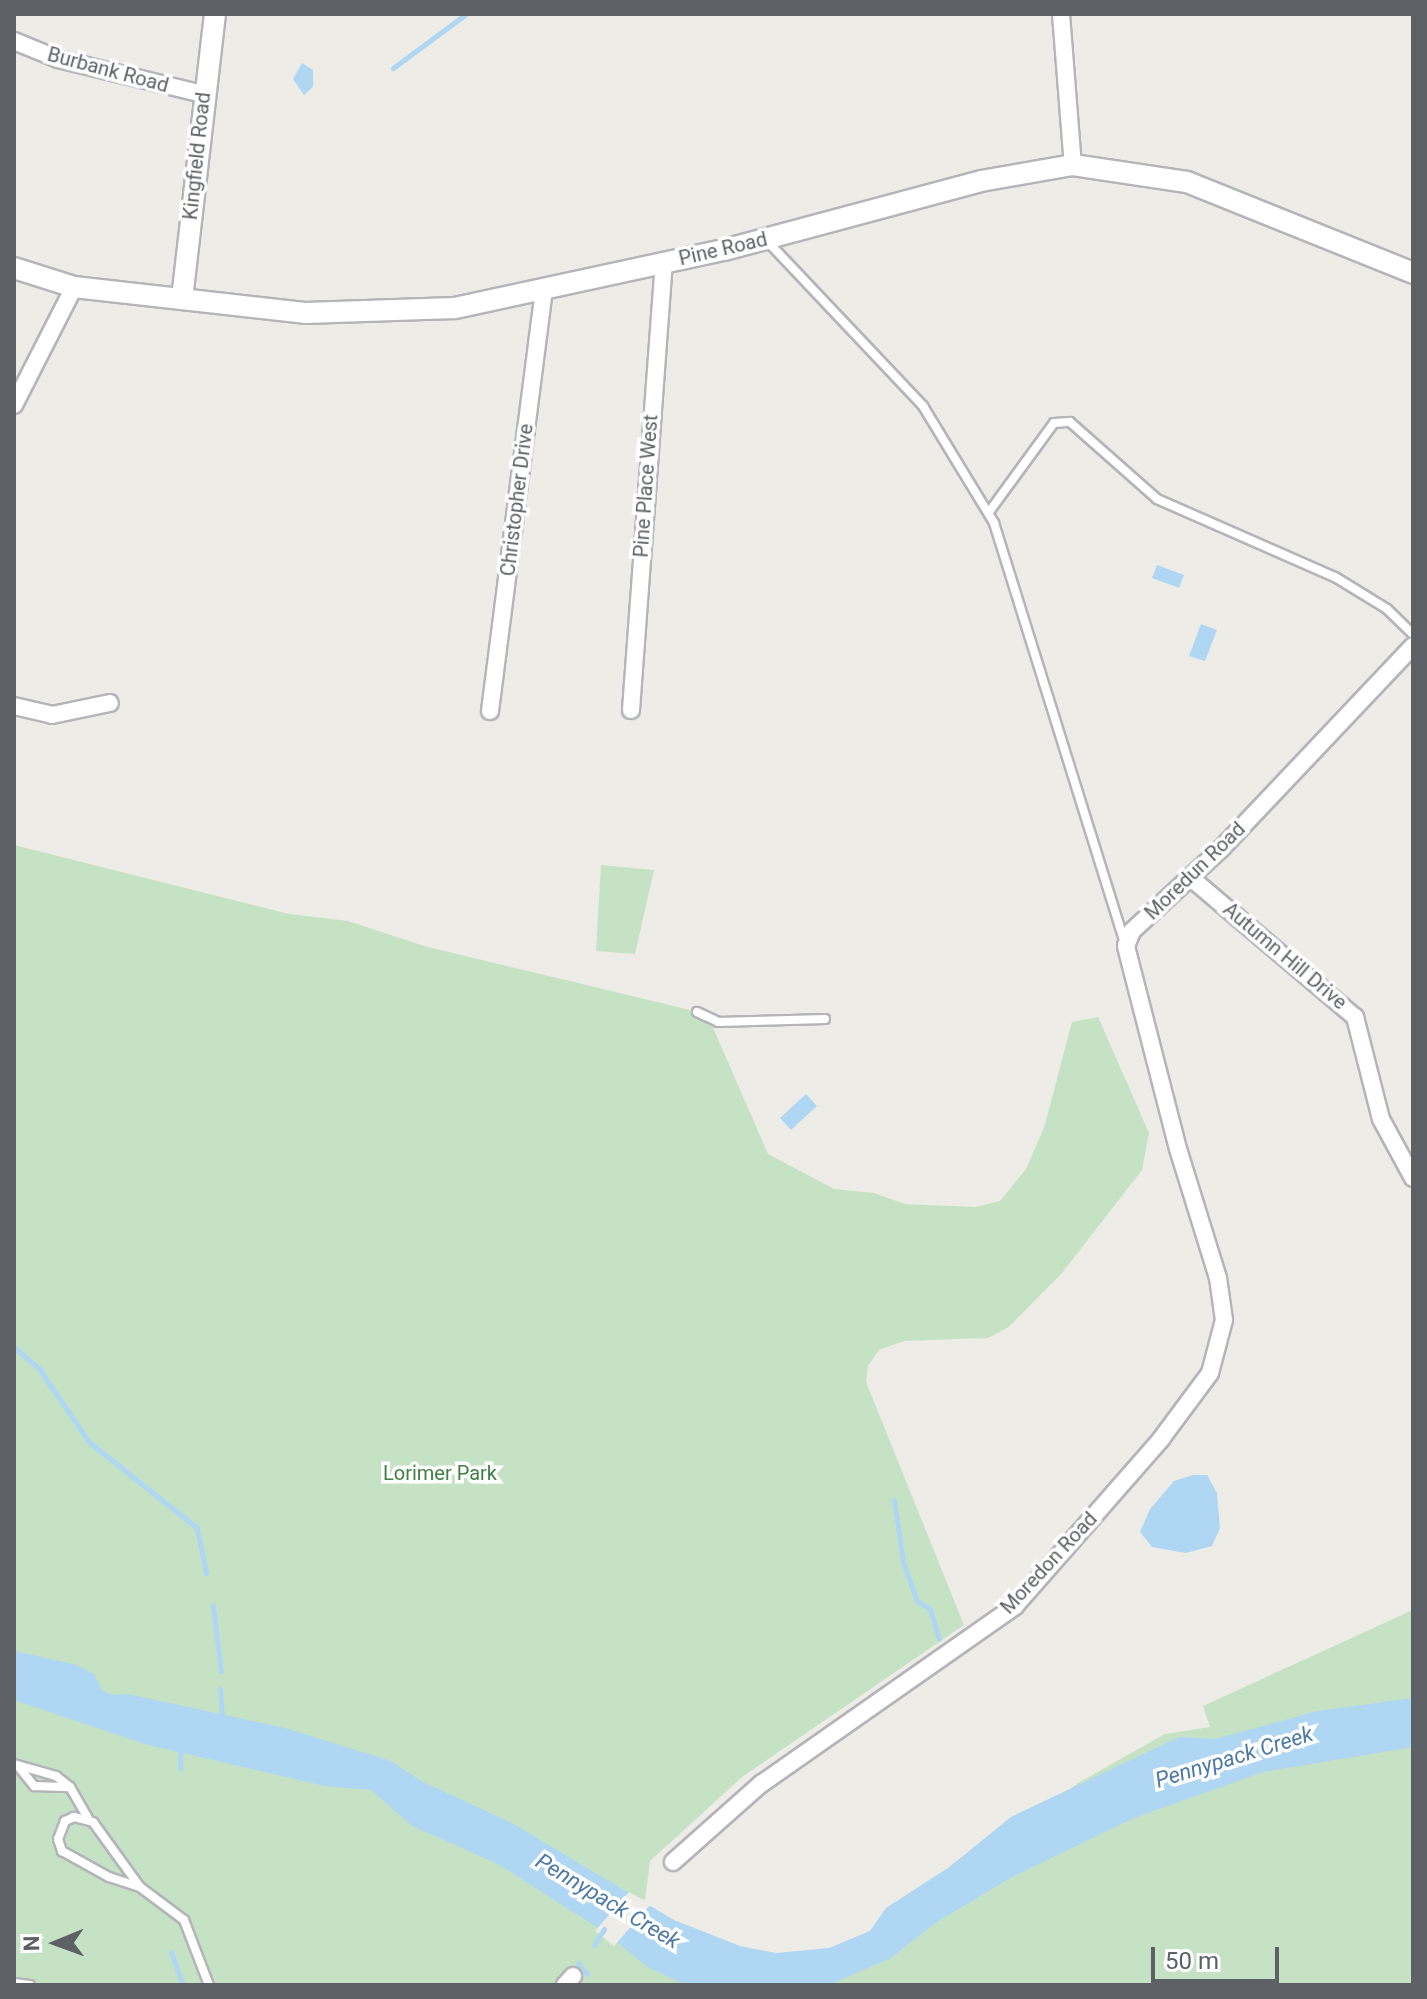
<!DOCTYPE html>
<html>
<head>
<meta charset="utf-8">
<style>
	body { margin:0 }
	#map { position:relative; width:1427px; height:1999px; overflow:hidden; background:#eeece6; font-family:Roboto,sans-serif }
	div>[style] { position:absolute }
	.green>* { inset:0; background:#c6e2c5 }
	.water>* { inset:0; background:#afd7f4 }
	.pier>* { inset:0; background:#eeece6 }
	.stream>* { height:5px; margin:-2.5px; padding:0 2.5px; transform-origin:2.5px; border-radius:2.5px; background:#afd7f4 }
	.roads { filter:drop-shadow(2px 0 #b3b5b9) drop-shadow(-2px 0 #b3b5b9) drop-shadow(0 2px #b3b5b9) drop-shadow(0 -2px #b3b5b9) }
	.service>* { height:8px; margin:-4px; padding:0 4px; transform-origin:4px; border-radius:4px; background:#fff }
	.minor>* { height:16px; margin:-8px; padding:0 8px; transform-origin:8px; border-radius:8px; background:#fff }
	.tertiary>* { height:20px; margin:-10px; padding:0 10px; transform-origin:10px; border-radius:10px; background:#fff }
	span { translate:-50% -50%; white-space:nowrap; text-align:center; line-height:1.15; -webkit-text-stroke:7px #fff; paint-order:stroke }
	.street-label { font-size:20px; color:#5d6064 }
	.park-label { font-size:20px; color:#408042 }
	.water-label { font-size:22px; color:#4d79a5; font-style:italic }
	.frame { position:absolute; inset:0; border:16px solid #5d6064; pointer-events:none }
	.north { position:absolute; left:16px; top:1903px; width:80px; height:80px; -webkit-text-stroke:6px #fff; paint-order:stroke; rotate:269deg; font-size:22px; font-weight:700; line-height:32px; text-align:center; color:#5d6064 }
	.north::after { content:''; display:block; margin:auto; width:28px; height:36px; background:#5d6064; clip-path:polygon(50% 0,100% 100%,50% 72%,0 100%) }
	.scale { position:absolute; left:1151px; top:1947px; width:128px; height:36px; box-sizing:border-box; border:4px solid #5d6064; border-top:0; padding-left:10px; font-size:24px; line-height:28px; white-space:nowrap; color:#5d6064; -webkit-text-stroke:6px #fff; paint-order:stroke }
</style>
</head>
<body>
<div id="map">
	<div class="green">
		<i style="clip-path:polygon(14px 845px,289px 914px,348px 921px,424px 946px,707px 1014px,768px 1154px,834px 1189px,874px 1193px,905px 1204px,976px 1207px,1000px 1201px,1026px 1169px,1044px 1128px,1072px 1022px,1098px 1017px,1149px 1133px,1142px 1170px,1062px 1273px,1009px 1327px,988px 1338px,904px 1341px,879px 1350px,868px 1366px,866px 1382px,964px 1625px,742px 1777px,650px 1861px,643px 1917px,731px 1985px,14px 1985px)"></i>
		<i style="clip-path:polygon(601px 865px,654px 870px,635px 954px,596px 951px)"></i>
		<i style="clip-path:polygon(1413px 1610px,1413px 1985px,809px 1985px,1078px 1783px,1165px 1734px,1210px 1727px,1203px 1706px)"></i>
	</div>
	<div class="water">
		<i style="clip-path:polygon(302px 63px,313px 70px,313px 87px,304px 95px,293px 79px)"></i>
		<i style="clip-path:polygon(1157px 565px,1184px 575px,1179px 588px,1152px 578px)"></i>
		<i style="clip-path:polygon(1201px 624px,1217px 630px,1205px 661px,1189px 656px)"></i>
		<i style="clip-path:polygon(806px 1094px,817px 1106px,791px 1130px,780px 1118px)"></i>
		<i style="clip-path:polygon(1193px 1475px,1207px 1475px,1217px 1493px,1220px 1528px,1212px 1546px,1186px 1553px,1152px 1547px,1140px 1532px,1150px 1509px,1174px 1481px)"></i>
		<i style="clip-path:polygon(14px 1651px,77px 1665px,94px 1674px,102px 1690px,112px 1695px,128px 1694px,285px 1728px,391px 1761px,423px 1782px,512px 1823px,674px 1920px,740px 1946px,776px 1953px,829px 1948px,870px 1931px,886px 1908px,948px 1868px,1011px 1817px,1179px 1737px,1215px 1739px,1318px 1711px,1413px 1698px,1413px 1747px,1263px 1772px,1134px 1818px,1012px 1877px,934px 1924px,891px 1958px,829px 1985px,686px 1985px,649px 1968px,603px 1931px,498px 1864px,412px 1826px,371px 1790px,325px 1786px,148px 1745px,14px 1700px)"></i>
	</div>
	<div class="pier">
		<i style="clip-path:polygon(629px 1892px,651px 1904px,614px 1946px,595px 1931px)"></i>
	</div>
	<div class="stream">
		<i style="left:393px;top:68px;width:91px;rotate:-36.5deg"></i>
		<i style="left:14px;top:1347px;width:35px;rotate:41deg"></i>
		<i style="left:40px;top:1370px;width:87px;rotate:55.8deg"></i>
		<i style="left:89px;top:1442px;width:138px;rotate:38.5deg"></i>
		<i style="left:197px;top:1528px;width:46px;rotate:78.7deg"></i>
		<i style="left:894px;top:1500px;width:63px;rotate:81.7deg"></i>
		<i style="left:903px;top:1562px;width:41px;rotate:70.3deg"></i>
		<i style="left:917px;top:1601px;width:15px;rotate:32deg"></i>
		<i style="left:930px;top:1609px;width:31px;rotate:73deg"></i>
		<i style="left:213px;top:1605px;width:67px;rotate:83.2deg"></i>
		<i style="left:220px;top:1689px;width:31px;rotate:86deg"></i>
		<i style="left:180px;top:1768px;width:23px;rotate:-88deg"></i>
		<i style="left:594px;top:1945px;width:19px;rotate:-58deg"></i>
		<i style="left:171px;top:1952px;width:35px;rotate:70deg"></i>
		<i style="left:578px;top:1963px;width:14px;rotate:51deg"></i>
	</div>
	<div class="roads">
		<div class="service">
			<i style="left:767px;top:241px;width:227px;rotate:46.6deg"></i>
			<i style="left:923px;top:406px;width:137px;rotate:58.7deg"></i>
			<i style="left:994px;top:523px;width:438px;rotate:72.7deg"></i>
			<i style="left:989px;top:512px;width:110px;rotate:-53.9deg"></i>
			<i style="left:1054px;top:423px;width:16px;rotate:-4deg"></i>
			<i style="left:1070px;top:422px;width:116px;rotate:41.5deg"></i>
			<i style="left:1157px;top:499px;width:194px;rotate:23.7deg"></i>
			<i style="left:1335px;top:577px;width:61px;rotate:31.6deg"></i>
			<i style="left:1387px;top:609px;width:36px;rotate:44deg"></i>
			<i style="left:697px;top:1012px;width:23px;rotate:25deg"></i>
			<i style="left:718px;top:1022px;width:107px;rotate:-1.6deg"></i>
			<i style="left:14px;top:1764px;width:44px;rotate:15.9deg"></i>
			<i style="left:56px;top:1776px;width:18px;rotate:38deg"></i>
			<i style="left:70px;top:1787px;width:36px;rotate:60deg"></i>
			<i style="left:18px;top:1766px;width:26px;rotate:51deg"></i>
			<i style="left:34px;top:1786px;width:36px;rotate:2deg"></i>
			<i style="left:140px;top:1887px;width:80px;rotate:-125.9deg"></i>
			<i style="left:93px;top:1822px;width:20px;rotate:-165deg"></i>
			<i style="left:74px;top:1817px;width:10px;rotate:156deg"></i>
			<i style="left:65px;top:1821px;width:19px;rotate:111deg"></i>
			<i style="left:58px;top:1839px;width:13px;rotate:72deg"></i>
			<i style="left:62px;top:1851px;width:54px;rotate:29deg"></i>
			<i style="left:109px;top:1877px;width:33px;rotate:18deg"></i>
			<i style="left:140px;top:1887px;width:55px;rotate:36.9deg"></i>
			<i style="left:184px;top:1920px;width:70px;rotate:69deg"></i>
			<i style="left:14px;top:1983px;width:16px;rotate:7deg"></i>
		</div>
		<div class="minor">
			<i style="left:1061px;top:14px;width:151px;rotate:85.5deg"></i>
			<i style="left:14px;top:41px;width:48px;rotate:22.2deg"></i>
			<i style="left:58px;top:59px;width:149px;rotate:13.6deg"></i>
			<i style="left:14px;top:405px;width:132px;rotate:-63deg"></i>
			<i style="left:14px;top:706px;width:39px;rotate:13deg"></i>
			<i style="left:52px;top:715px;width:59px;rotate:-11.7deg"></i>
			<i style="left:631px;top:710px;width:449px;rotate:-85.8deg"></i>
			<i style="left:490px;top:711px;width:426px;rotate:-82.7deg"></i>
			<i style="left:1191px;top:878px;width:215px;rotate:40.3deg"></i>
			<i style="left:1355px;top:1017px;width:105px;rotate:75.7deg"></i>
			<i style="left:1381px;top:1119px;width:67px;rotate:61.5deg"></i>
			<i style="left:673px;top:1862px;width:118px;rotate:-41.6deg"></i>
			<i style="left:761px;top:1784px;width:310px;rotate:-35deg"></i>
			<i style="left:1015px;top:1606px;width:222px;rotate:-48.8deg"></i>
			<i style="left:1161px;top:1439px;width:82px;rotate:-53.4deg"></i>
			<i style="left:1210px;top:1373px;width:55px;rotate:-75.2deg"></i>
			<i style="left:1224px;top:1320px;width:42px;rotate:-98.1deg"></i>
			<i style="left:1218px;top:1278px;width:135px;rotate:-107.2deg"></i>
			<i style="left:1178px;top:1149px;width:210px;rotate:-104.4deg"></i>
			<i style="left:1126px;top:946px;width:16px;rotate:-68deg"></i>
			<i style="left:1132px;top:931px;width:121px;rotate:-42.7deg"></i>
			<i style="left:1221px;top:849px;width:279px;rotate:-46.6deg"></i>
			<i style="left:565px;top:1985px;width:12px;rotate:-48deg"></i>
		</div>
		<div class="tertiary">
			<i style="left:14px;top:268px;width:63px;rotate:17.6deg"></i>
			<i style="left:74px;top:287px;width:232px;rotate:6.4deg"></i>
			<i style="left:305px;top:313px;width:150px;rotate:-1.9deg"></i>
			<i style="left:455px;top:308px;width:275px;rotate:-12.2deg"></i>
			<i style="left:724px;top:250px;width:266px;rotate:-15deg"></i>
			<i style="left:981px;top:181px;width:93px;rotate:-9.9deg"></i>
			<i style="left:1073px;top:165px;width:115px;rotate:8.5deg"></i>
			<i style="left:1187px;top:182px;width:244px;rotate:21.9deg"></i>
			<i style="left:182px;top:299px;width:287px;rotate:-83.4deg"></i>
		</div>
	</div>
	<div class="street-label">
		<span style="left:108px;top:70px;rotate:15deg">Burbank Road</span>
		<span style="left:197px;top:156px;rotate:-84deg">Kingfield Road</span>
		<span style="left:723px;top:249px;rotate:-13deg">Pine Road</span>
		<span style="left:646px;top:486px;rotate:-86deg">Pine Place West</span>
		<span style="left:517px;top:500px;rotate:-83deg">Christopher Drive</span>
		<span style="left:1195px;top:871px;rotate:-44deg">Moredun Road</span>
		<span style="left:1285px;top:956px;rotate:40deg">Autumn Hill Drive</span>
		<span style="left:1049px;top:1563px;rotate:-47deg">Moredon Road</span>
	</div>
	<div class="park-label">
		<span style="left:440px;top:1473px">Lorimer Park</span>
	</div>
	<div class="water-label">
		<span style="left:1234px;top:1757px;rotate:-17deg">Pennypack Creek</span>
		<span style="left:608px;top:1901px;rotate:31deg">Pennypack Creek</span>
	</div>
	<div class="frame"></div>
	<div class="north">N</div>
	<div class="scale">50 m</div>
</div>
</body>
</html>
